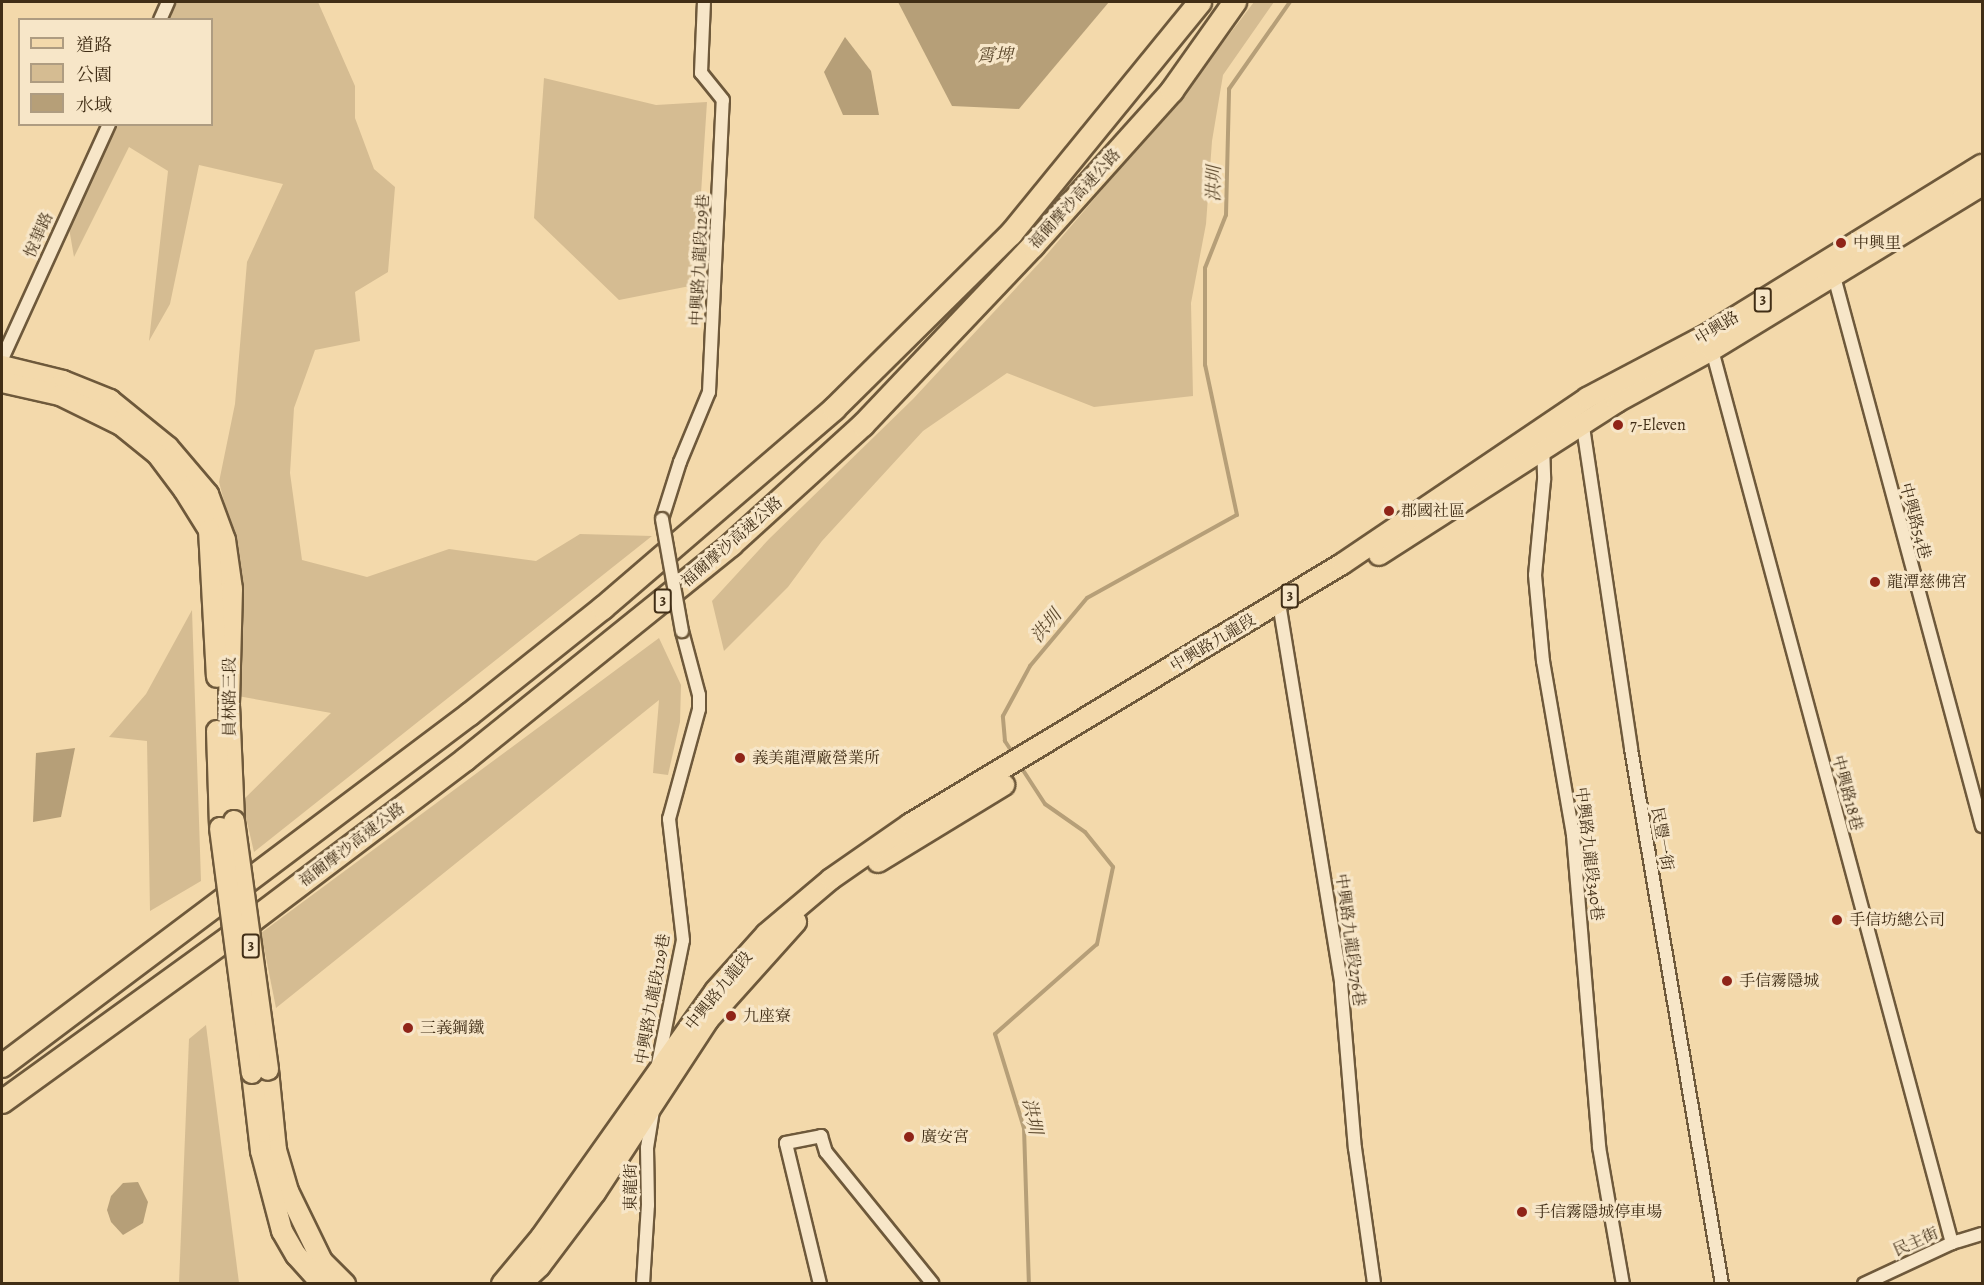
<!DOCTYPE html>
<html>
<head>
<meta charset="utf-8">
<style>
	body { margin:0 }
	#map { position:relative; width:1984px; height:1285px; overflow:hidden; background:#f3d9ab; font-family:Alegreya,"Noto Serif TC",serif }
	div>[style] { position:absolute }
	.green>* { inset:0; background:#d5bc92 }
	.water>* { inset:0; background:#b69f78 }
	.stream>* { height:4px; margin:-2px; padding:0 2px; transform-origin:2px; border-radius:2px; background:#b69f78 }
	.roads { filter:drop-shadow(2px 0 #6e593b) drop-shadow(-2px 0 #6e593b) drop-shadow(0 2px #6e593b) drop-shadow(0 -2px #6e593b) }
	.street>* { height:12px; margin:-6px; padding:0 6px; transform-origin:6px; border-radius:6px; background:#f7e6c8 }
	.primary>* { height:20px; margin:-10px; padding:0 10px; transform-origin:10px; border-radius:10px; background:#f3d9ab }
	.highway>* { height:22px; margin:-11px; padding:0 11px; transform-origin:11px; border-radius:11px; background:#f3d9ab }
	.bridges { filter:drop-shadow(2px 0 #6e593b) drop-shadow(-2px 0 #6e593b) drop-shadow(0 2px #6e593b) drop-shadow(0 -2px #6e593b) }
	.street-bridge>* { height:12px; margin:-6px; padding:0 6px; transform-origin:6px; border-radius:6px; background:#f7e6c8 }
	.primary-bridge>* { height:20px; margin:-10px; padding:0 10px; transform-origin:10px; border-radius:10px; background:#f3d9ab }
	.dots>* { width:16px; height:16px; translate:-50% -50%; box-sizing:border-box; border:3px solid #f7e6c8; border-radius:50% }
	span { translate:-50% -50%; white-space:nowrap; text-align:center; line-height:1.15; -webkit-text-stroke:6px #f7e6c8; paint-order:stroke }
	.shield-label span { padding:2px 4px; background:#f7e6c8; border:2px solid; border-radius:4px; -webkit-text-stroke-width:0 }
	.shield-label { font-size:15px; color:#412e16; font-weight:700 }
	.street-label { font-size:16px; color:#412e16 }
	.poi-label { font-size:16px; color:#412e16 }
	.left { translate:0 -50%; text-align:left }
	.water-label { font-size:18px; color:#5e4a2e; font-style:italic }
	.frame { position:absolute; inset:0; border:3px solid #412e16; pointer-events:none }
	.legend { position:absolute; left:18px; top:18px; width:195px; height:108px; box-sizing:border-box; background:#f7e6c8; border:2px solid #ae9c81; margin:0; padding:8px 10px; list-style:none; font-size:18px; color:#412e16 }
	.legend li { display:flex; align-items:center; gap:12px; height:30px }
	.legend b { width:30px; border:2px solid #ae9c81 }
</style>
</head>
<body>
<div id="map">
	<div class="green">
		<i style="clip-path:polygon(169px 2px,318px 2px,355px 86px,355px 118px,374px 169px,395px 187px,388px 272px,355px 292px,360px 341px,315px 350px,294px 408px,290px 473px,302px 560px,367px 577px,449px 549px,536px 561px,580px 534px,652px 536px,254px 852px,242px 801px,331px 713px,232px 695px,229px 520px,219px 482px,235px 404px,247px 262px,283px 184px,199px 165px,170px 304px,149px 341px,168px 171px,129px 147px,74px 257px,69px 228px,115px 125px,212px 124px,212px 20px,161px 19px)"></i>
		<i style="clip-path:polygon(1254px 2px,1274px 2px,1223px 75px,1212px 141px,1206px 224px,1191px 303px,1193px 396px,1094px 407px,1007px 373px,923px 431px,822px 541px,788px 587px,724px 651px,712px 601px,769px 539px,913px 399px,1043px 259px,1187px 90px)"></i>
		<i style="clip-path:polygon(544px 78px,656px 105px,707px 102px,695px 285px,619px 300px,534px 218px)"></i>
		<i style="clip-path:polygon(192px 610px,201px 881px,150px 911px,147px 741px,109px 737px,146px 694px)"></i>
		<i style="clip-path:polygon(659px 638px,681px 685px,680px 722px,668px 775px,653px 773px,659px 700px,276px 1008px,261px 933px)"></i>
		<i style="clip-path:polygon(206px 1025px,239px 1283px,179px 1283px,189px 1039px)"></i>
	</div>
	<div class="water">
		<i style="clip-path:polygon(898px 2px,1109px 2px,1019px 109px,952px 106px)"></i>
		<i style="clip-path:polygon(845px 37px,871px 71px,879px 115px,843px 115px,824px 72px)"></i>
		<i style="clip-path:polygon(75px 748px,61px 817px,33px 822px,36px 753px)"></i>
		<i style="clip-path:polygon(138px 1182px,148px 1202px,143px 1223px,123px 1235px,111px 1222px,107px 1210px,111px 1196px,123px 1183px)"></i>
	</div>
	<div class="stream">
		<i style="left:1014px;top:755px;width:17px;rotate:-123deg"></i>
		<i style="left:1005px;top:741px;width:25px;rotate:-95deg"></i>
		<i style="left:1003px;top:716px;width:57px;rotate:-61.6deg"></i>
		<i style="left:1030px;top:666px;width:89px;rotate:-50deg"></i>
		<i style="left:1087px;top:598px;width:171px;rotate:-29deg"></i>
		<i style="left:1237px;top:515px;width:153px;rotate:-102deg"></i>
		<i style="left:1205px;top:365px;width:97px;rotate:-90deg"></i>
		<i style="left:1205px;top:268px;width:57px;rotate:-68.4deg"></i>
		<i style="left:1226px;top:215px;width:126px;rotate:-88.6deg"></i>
		<i style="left:1229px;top:89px;width:106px;rotate:-55deg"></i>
		<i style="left:1019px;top:764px;width:48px;rotate:57deg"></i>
		<i style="left:1045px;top:804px;width:49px;rotate:35deg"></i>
		<i style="left:1085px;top:832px;width:45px;rotate:51.3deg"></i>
		<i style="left:1113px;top:867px;width:79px;rotate:101.7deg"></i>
		<i style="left:1097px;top:944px;width:136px;rotate:138.6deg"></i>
		<i style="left:995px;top:1034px;width:98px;rotate:72.9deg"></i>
		<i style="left:1024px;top:1128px;width:156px;rotate:88.2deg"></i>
	</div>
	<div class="roads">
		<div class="street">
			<i style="left:160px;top:20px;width:20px;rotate:-66deg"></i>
			<i style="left:1832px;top:269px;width:577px;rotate:74.93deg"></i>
			<i style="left:1712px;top:350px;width:925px;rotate:74.96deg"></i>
			<i style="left:2px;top:359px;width:258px;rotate:-65.5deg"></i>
			<i style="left:1582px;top:420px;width:333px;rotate:81.5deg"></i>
			<i style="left:1631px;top:749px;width:543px;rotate:80.35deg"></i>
			<i style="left:1543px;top:445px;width:35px;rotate:88deg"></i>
			<i style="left:1544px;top:480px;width:95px;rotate:95.4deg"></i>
			<i style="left:1535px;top:575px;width:86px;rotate:84.7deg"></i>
			<i style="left:1543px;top:661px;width:177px;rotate:80.2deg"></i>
			<i style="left:1573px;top:835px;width:313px;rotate:85.2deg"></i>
			<i style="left:1599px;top:1147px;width:139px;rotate:80.1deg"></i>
			<i style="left:662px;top:519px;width:60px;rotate:-72.5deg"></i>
			<i style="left:680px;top:462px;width:76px;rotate:-67.5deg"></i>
			<i style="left:709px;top:392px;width:292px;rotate:-87.3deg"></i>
			<i style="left:723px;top:100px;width:35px;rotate:-129deg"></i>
			<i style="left:701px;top:73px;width:71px;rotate:-87.6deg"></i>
			<i style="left:1279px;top:603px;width:385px;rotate:80.7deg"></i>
			<i style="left:1341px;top:983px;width:166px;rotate:85.2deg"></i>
			<i style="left:1355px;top:1148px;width:137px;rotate:82deg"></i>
			<i style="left:658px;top:1064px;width:126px;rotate:-78.6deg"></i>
			<i style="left:683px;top:940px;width:122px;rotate:-96.6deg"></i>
			<i style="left:669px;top:819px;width:114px;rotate:-74.7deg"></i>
			<i style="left:699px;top:709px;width:14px;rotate:-90deg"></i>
			<i style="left:699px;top:695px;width:66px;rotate:-104.9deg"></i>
			<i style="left:643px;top:1284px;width:79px;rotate:-86.4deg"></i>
			<i style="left:648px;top:1205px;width:57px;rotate:-91deg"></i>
			<i style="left:647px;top:1148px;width:37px;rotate:-81deg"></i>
			<i style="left:820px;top:1284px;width:145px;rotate:-103.6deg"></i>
			<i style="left:786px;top:1143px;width:36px;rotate:-11deg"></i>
			<i style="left:821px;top:1136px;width:17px;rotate:73deg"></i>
			<i style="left:826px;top:1152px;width:169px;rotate:51deg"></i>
			<i style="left:1864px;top:1284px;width:97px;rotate:-25deg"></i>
			<i style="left:1952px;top:1243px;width:31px;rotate:-17deg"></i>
		</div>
		<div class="primary">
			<i style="left:2px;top:366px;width:63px;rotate:13.8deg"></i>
			<i style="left:63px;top:381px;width:51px;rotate:22deg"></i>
			<i style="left:110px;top:400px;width:75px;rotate:39deg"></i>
			<i style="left:168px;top:447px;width:62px;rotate:49.6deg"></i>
			<i style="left:208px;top:494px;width:49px;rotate:69.7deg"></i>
			<i style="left:225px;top:540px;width:49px;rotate:81.9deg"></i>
			<i style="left:232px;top:589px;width:116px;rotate:91.5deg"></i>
			<i style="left:229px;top:705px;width:116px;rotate:87.5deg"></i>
			<i style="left:2px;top:382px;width:59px;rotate:12.6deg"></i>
			<i style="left:60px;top:395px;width:68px;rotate:26.2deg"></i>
			<i style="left:121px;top:425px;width:46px;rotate:38.9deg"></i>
			<i style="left:157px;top:454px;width:45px;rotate:53.1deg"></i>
			<i style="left:184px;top:490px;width:47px;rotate:58deg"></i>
			<i style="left:209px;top:530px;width:147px;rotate:86.9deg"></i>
			<i style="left:1379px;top:555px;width:283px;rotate:-32.7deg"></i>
			<i style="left:1617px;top:402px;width:108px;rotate:-28.7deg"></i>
			<i style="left:1712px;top:350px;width:316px;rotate:-31.4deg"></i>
			<i style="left:217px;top:731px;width:97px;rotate:88.2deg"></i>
			<i style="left:878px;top:862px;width:148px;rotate:-31.4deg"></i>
			<i style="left:268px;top:1070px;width:80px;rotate:84.3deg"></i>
			<i style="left:276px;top:1150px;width:43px;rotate:73.7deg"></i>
			<i style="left:288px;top:1191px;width:78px;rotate:64.1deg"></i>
			<i style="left:322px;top:1261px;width:33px;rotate:45deg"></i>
			<i style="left:252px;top:1073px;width:79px;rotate:83.4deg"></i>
			<i style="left:261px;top:1151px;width:83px;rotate:75.3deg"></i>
			<i style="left:282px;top:1231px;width:28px;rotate:60deg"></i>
			<i style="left:296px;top:1255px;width:39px;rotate:48deg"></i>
			<i style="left:502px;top:1284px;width:61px;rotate:-50.3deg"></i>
			<i style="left:541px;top:1237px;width:301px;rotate:-54.7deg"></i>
			<i style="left:715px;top:991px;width:76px;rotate:-48.2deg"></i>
			<i style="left:766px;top:934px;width:85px;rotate:-40.2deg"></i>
			<i style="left:831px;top:879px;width:96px;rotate:-34.8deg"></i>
			<i style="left:910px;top:824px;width:504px;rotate:-31.04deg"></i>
			<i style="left:1342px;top:564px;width:296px;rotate:-34.1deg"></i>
			<i style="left:1587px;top:398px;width:137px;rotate:-27.9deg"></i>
			<i style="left:1708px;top:334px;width:322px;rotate:-31.7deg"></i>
			<i style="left:521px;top:1284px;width:26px;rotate:-43deg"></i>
			<i style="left:540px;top:1266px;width:91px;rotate:-53deg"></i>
			<i style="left:595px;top:1193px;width:207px;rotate:-56.8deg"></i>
			<i style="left:708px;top:1020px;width:132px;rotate:-48.1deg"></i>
		</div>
		<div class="highway">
			<i style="left:2px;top:1066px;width:586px;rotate:-36.95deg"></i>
			<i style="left:470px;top:714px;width:170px;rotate:-38.6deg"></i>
			<i style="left:603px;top:608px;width:305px;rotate:-40.7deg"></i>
			<i style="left:834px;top:409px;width:249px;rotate:-44.7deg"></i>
			<i style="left:1011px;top:234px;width:299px;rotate:-50.8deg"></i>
			<i style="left:2px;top:1102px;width:309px;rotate:-35.9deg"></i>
			<i style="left:252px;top:921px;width:268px;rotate:-37.1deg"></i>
			<i style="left:466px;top:759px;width:341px;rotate:-38.9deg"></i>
			<i style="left:731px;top:545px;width:178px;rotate:-42.3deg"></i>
			<i style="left:863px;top:425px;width:247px;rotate:-46.5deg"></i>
			<i style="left:1033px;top:246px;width:208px;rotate:-48.1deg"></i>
			<i style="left:1172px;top:91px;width:109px;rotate:-54.7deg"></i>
		</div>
	</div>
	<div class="bridges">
		<div class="street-bridge">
			<i style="left:662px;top:519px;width:114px;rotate:79.9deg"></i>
		</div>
		<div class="primary-bridge">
			<i style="left:234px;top:821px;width:251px;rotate:82.2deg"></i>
			<i style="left:220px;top:828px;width:247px;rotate:82.6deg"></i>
		</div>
	</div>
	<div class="dots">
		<i style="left:1841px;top:243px;background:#8f2418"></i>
		<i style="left:1618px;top:425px;background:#8f2418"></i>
		<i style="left:1389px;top:511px;background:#8f2418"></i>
		<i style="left:1875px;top:582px;background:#8f2418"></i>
		<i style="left:740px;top:758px;background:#8f2418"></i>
		<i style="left:1837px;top:920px;background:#8f2418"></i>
		<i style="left:1727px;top:981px;background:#8f2418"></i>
		<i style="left:731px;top:1016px;background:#8f2418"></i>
		<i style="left:408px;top:1028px;background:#8f2418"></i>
		<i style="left:909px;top:1137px;background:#8f2418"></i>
		<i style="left:1522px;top:1212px;background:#8f2418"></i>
	</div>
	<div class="shield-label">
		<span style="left:1763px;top:300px">3</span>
		<span style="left:1290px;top:596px">3</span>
		<span style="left:663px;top:601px">3</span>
		<span style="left:251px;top:946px">3</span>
	</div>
	<div class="street-label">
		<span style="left:1075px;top:199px;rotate:-48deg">福爾摩沙高速公路</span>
		<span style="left:39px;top:235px;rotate:-66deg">悅華路</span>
		<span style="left:700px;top:260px;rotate:-87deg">中興路九龍段129巷</span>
		<span style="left:1717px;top:328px;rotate:-31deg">中興路</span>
		<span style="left:1915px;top:521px;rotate:75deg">中興路54巷</span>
		<span style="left:732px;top:542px;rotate:-41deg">福爾摩沙高速公路</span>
		<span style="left:1213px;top:643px;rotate:-31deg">中興路九龍段</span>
		<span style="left:230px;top:697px;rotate:-90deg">員林路三段</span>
		<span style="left:1847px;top:793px;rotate:75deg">中興路18巷</span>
		<span style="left:1662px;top:839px;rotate:80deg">民豐一街</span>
		<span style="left:352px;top:845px;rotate:-37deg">福爾摩沙高速公路</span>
		<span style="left:1589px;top:854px;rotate:83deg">中興路九龍段340巷</span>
		<span style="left:1350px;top:940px;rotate:82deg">中興路九龍段276巷</span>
		<span style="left:719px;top:991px;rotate:-51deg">中興路九龍段</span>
		<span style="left:653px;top:999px;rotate:-80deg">中興路九龍段129巷</span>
		<span style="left:631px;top:1187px;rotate:-90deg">東龍街</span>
		<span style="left:1916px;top:1242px;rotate:-24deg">民主街</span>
	</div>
	<div class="poi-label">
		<span class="left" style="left:1853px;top:243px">中興里</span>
		<span class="left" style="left:1630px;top:425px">7-Eleven</span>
		<span class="left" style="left:1401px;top:511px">郡國社區</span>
		<span class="left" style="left:1887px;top:582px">龍潭慈佛宮</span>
		<span class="left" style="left:752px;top:758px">義美龍潭廠營業所</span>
		<span class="left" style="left:1849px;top:920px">手信坊總公司</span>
		<span class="left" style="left:1739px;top:981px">手信霧隱城</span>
		<span class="left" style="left:743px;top:1016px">九座寮</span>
		<span class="left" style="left:420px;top:1028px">三義鋼鐵</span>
		<span class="left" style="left:921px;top:1137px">廣安宮</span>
		<span class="left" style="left:1534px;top:1212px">手信霧隱城停車場</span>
	</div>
	<div class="water-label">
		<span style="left:995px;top:55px">霄埤</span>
		<span style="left:1214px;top:184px;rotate:-89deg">洪圳</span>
		<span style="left:1046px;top:626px;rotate:-50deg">洪圳</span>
		<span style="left:1032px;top:1116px;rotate:78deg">洪圳</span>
	</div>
	<div class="frame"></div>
	<ul class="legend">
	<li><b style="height:8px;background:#f3d9ab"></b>道路</li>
	<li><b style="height:16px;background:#d5bc92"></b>公園</li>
	<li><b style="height:16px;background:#b69f78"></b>水域</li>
	</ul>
</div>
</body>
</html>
